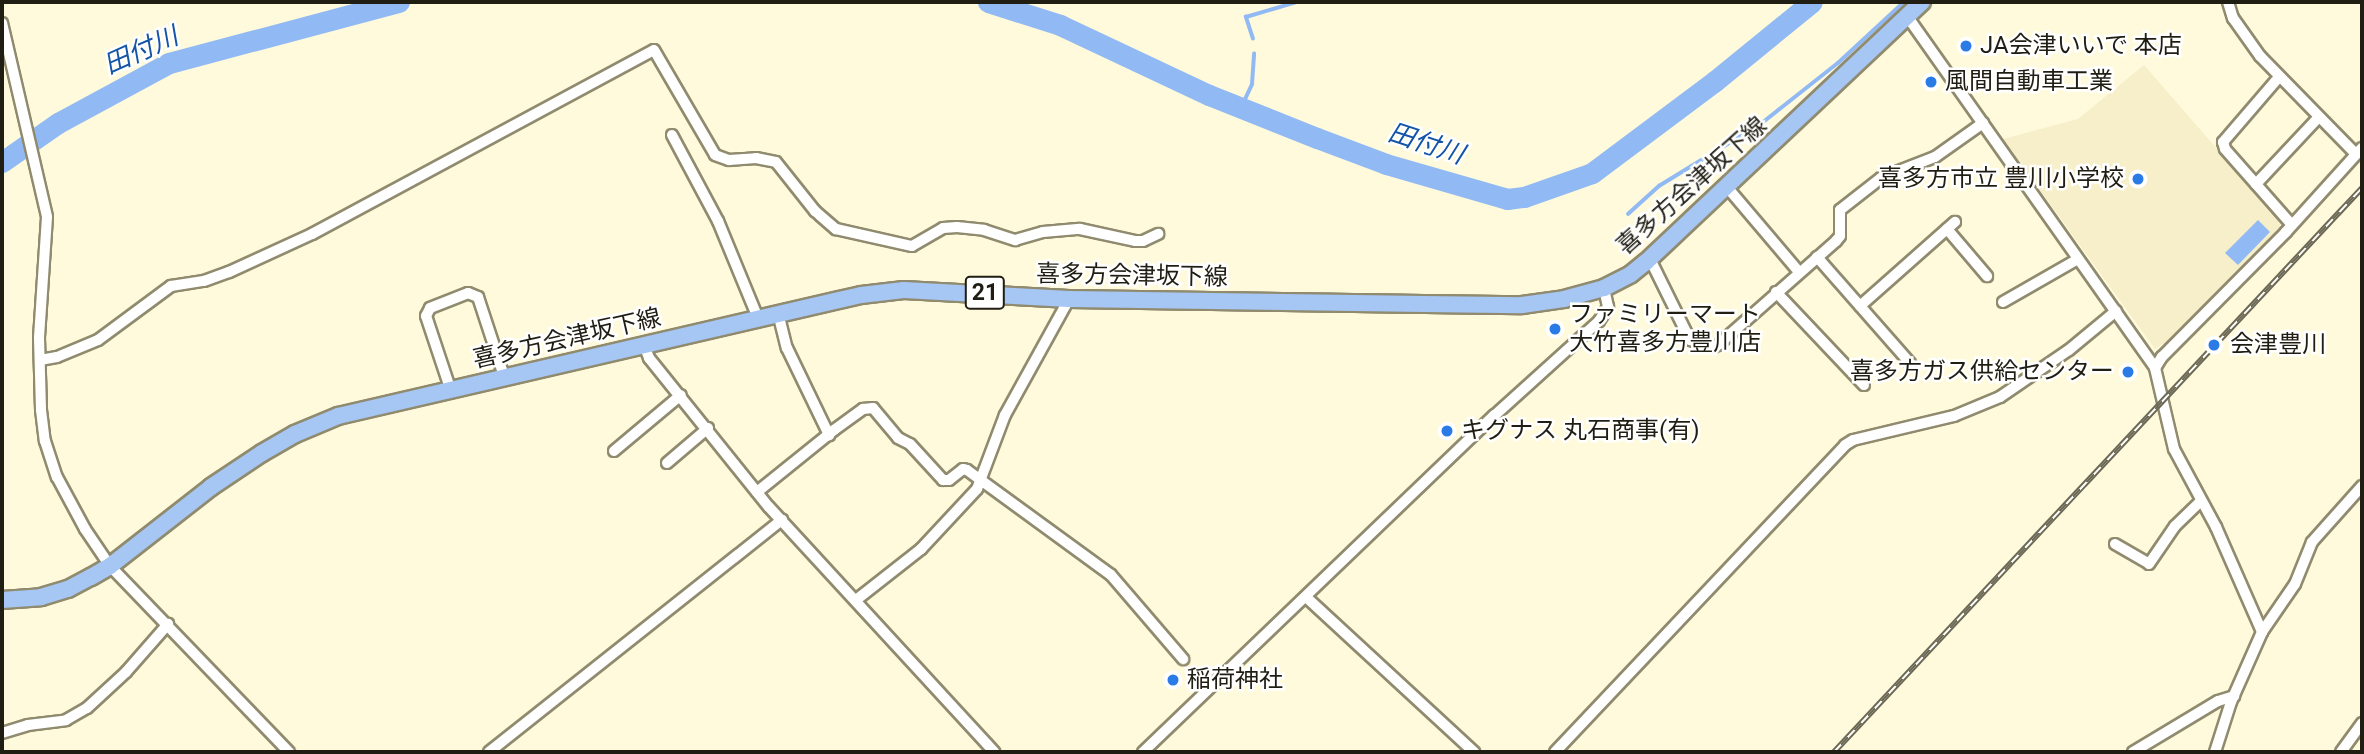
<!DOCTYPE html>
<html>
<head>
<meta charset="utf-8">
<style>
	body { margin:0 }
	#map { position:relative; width:2364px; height:754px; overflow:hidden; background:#fffadb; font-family:Roboto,"Noto Sans JP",sans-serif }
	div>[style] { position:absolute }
	.built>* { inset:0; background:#f6efc9 }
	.water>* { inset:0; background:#91baf4 }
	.stream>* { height:3.5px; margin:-1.75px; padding:0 1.75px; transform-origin:1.75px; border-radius:1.75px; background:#91baf4 }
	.river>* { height:21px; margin:-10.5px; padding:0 10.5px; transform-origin:10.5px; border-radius:10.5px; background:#91baf4 }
	.roads { filter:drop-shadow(2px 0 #908b6f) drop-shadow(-2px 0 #908b6f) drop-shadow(0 2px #908b6f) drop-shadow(0 -2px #908b6f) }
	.street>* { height:10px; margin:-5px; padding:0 5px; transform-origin:5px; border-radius:5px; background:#fff }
	.primary>* { height:16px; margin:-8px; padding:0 8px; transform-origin:8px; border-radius:8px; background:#a6c6f4 }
	.rail>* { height:6px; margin-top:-3px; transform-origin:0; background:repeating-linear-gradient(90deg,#fff 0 10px,#6b6856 0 20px); box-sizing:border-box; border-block:2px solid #6b6856 }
	.dots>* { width:19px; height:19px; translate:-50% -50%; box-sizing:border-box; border:4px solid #fff; border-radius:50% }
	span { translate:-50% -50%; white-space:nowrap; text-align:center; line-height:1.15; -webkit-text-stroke:5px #fff; paint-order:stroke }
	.shield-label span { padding:2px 5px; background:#fff; border:2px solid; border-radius:5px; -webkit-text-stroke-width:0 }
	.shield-label { font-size:23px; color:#201e13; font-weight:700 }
	.poi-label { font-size:24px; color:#201e13 }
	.left { translate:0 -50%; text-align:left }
	.right { translate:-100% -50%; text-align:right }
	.street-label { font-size:24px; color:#201e13 }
	.water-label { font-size:26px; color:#1354a7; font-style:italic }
	.frame { position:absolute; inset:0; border:4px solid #201e13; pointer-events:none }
</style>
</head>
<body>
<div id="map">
	<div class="built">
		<i style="clip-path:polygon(2144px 65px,2278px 219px,2281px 227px,2278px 234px,2219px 292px,2167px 342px,2155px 349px,2003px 139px,2078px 119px)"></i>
	</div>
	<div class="water">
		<i style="clip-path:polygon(2258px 220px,2270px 232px,2238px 265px,2225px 253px)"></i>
	</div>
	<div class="stream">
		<i style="left:1253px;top:39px;width:23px;rotate:-108deg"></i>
		<i style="left:1246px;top:17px;width:53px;rotate:-16.4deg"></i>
		<i style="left:1241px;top:108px;width:26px;rotate:-65deg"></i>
		<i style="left:1252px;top:84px;width:30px;rotate:-86deg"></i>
		<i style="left:1628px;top:214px;width:42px;rotate:-42.1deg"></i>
		<i style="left:1659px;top:186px;width:121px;rotate:-31.5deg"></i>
		<i style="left:1762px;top:123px;width:97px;rotate:-38.3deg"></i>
		<i style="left:1838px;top:63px;width:90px;rotate:-42.7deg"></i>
	</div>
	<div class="river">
		<i style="left:988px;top:2px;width:76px;rotate:17.7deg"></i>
		<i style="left:1060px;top:25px;width:165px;rotate:25.2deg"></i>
		<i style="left:1209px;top:95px;width:116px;rotate:21.7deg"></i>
		<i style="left:1317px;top:138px;width:74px;rotate:20.6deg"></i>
		<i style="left:1386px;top:164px;width:126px;rotate:16.1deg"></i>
		<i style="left:1507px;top:199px;width:17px;rotate:-7deg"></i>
		<i style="left:1524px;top:197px;width:72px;rotate:-19.4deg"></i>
		<i style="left:1592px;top:173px;width:154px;rotate:-36.8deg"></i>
		<i style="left:1715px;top:81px;width:125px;rotate:-39.2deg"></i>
		<i style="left:2px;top:162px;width:68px;rotate:-34.9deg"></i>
		<i style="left:58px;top:123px;width:126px;rotate:-28.4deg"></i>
		<i style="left:169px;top:63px;width:238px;rotate:-14.9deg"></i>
	</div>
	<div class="roads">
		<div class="street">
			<i style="left:2228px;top:2px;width:17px;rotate:73deg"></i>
			<i style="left:2233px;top:18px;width:47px;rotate:54.6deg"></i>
			<i style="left:2260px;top:56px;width:137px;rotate:45.6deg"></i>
			<i style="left:1907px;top:16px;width:431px;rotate:54.8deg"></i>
			<i style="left:2155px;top:368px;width:83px;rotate:76.8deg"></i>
			<i style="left:2174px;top:449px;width:89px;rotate:61.7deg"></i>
			<i style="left:2216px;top:527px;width:115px;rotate:66.3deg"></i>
			<i style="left:2px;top:23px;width:199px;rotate:76.9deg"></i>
			<i style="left:47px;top:217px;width:121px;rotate:93.8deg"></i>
			<i style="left:39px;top:338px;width:72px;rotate:88.4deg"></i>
			<i style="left:41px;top:410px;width:31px;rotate:83deg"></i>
			<i style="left:45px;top:441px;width:38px;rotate:72deg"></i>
			<i style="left:57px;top:477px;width:59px;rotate:61.7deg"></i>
			<i style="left:85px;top:529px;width:45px;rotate:56deg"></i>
			<i style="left:110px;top:566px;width:258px;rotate:46.1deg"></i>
			<i style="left:2279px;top:77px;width:86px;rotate:130.7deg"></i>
			<i style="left:2223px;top:142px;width:7px;rotate:74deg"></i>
			<i style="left:2225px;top:149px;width:101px;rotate:48.6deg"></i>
			<i style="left:672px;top:135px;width:98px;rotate:61.9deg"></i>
			<i style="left:718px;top:221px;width:105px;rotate:67.6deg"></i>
			<i style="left:2256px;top:184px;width:92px;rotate:-46.8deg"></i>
			<i style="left:1727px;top:187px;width:111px;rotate:49.7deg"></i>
			<i style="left:1947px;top:229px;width:62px;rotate:49.6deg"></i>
			<i style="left:1817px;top:257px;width:141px;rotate:48.7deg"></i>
			<i style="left:1650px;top:259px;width:90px;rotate:63.7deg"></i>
			<i style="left:1690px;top:340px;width:24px;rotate:17deg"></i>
			<i style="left:1713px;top:347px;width:5px;rotate:-22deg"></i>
			<i style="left:1718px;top:345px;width:157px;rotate:-41.4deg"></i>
			<i style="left:1836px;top:241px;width:6px;rotate:-51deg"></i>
			<i style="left:1840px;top:236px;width:26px;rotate:-90deg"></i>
			<i style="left:1840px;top:210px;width:52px;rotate:-38deg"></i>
			<i style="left:1881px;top:178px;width:58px;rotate:-21.3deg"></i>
			<i style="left:1935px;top:157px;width:59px;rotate:-35.3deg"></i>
			<i style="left:1776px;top:292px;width:128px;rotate:46.6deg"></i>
			<i style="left:2003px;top:302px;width:86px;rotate:-29.8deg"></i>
			<i style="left:1860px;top:306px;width:127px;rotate:-41.5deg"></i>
			<i style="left:778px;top:313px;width:36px;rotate:76deg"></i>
			<i style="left:787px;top:348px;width:97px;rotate:64.2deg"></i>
			<i style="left:644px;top:345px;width:14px;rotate:69deg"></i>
			<i style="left:649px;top:358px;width:191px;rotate:51.2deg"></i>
			<i style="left:769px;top:507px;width:333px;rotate:47.4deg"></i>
			<i style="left:40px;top:360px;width:17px;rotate:-10deg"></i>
			<i style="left:57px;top:357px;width:44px;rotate:-22.5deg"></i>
			<i style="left:98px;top:340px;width:91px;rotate:-36.5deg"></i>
			<i style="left:171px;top:286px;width:33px;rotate:-9deg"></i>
			<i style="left:204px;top:281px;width:27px;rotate:-20deg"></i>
			<i style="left:229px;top:272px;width:91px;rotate:-24.6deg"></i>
			<i style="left:312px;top:234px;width:388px;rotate:-28.3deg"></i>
			<i style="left:654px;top:50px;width:121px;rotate:59.8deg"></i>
			<i style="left:715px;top:155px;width:15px;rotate:20deg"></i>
			<i style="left:729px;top:160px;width:27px;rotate:-4deg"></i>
			<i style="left:756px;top:158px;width:20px;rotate:11deg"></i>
			<i style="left:776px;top:162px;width:63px;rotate:51.5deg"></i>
			<i style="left:815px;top:211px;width:28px;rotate:41deg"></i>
			<i style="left:836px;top:229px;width:78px;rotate:12.6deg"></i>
			<i style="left:912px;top:246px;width:36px;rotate:-30deg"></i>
			<i style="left:943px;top:228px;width:14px;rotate:-4deg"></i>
			<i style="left:957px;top:227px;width:27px;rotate:6deg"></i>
			<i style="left:984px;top:230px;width:33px;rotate:18deg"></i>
			<i style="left:1015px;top:240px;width:29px;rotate:-16deg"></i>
			<i style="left:1043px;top:232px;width:37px;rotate:-5deg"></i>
			<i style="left:1080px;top:229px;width:56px;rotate:12.3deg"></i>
			<i style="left:1135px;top:241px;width:8px"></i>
			<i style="left:1143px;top:241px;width:17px;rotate:-25deg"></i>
			<i style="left:2155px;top:368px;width:13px;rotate:-58deg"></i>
			<i style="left:2162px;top:357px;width:176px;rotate:-45.2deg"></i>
			<i style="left:2286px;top:232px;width:113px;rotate:-47.9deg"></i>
			<i style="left:450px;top:388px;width:76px;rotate:-108.4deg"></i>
			<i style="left:426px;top:316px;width:9px;rotate:-63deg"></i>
			<i style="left:430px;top:308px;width:41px;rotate:-21.5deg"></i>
			<i style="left:468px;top:293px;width:11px;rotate:22deg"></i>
			<i style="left:478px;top:297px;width:83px;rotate:71.8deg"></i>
			<i style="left:614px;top:451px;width:87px;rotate:-39.9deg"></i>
			<i style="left:667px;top:463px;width:54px;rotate:-40.5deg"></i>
			<i style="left:757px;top:492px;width:99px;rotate:-38.8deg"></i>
			<i style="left:834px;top:430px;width:36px;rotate:-36deg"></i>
			<i style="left:863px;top:409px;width:10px;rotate:-6deg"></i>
			<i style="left:873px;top:408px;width:39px;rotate:50deg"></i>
			<i style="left:898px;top:438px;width:13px;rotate:27deg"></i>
			<i style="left:910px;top:444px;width:49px;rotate:47.5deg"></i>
			<i style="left:943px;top:480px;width:6px"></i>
			<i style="left:949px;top:480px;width:18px;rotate:-38deg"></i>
			<i style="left:963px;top:469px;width:4px;rotate:14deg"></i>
			<i style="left:967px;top:470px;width:178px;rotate:36.1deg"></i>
			<i style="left:1111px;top:575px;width:111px;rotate:49.4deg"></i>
			<i style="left:2115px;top:544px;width:39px;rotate:30deg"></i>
			<i style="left:2149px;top:564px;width:46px;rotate:-55.6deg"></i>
			<i style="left:2175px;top:526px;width:36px;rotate:-44deg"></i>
			<i style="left:1306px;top:597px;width:229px;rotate:42.7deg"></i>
			<i style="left:856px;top:600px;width:83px;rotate:-38.1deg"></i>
			<i style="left:921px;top:549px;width:82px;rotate:-47deg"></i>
			<i style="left:977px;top:489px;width:79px;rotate:-69.3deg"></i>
			<i style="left:1005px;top:415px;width:132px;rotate:-61.1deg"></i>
			<i style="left:2px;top:733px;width:27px;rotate:-17deg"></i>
			<i style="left:28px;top:725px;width:38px;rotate:-7deg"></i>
			<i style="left:66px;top:720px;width:24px;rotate:-30deg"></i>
			<i style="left:87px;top:708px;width:53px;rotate:-42.7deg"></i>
			<i style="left:126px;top:672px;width:64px;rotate:-48.8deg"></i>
			<i style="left:489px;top:752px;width:374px;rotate:-38.4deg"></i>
			<i style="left:1143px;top:752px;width:487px;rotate:-43.8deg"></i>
			<i style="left:1495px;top:415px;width:140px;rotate:-42.1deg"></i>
			<i style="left:1599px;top:321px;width:17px;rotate:-57deg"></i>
			<i style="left:1608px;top:307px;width:19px;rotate:-102deg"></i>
			<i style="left:1555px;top:752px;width:422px;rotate:-46.6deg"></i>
			<i style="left:1845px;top:445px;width:9px;rotate:-32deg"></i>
			<i style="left:1853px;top:440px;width:104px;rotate:-13.4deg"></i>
			<i style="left:1954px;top:416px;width:50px;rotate:-22.4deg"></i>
			<i style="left:2000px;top:397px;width:83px;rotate:-34.3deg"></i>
			<i style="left:2069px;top:350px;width:61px;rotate:-39.7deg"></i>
			<i style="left:2133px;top:752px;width:99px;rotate:-31deg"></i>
			<i style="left:2218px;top:701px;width:17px;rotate:-17deg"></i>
			<i style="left:2215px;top:752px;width:52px;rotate:-72.3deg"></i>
			<i style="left:2231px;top:702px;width:77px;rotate:-66.1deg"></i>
			<i style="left:2262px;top:632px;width:58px;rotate:-55.5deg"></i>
			<i style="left:2295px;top:584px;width:45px;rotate:-68deg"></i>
			<i style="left:2312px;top:542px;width:75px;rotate:-48.2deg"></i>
			<i style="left:2341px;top:752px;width:36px;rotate:-54deg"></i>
		</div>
		<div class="primary">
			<i style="left:2px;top:600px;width:39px;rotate:-4deg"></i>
			<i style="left:41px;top:597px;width:28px;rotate:-17deg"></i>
			<i style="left:68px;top:589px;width:26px;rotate:-28deg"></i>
			<i style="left:91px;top:577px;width:22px;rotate:-30deg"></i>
			<i style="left:110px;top:566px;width:128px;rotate:-38deg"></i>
			<i style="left:211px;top:487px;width:61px;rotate:-33.7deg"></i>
			<i style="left:262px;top:453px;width:38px;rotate:-30deg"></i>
			<i style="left:295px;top:434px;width:47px;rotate:-22.7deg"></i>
			<i style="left:338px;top:416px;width:537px;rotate:-13.03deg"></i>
			<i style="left:861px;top:295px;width:43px;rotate:-6.6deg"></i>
			<i style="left:904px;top:290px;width:165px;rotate:3.1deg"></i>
			<i style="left:1069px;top:299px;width:453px;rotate:0.8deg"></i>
			<i style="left:1522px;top:305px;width:42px;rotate:-8.1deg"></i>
			<i style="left:1564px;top:299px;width:41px;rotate:-15.4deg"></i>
			<i style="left:1604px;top:288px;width:30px;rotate:-27deg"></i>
			<i style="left:1631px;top:274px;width:19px;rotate:-39deg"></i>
			<i style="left:1646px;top:262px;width:379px;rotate:-43.3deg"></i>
		</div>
	</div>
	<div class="rail">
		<i style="left:1834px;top:752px;width:773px;rotate:-46.89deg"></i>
	</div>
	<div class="dots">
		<i style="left:1966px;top:46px;background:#2b7be7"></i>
		<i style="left:1931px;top:82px;background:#2b7be7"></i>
		<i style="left:2138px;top:179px;background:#2b7be7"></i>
		<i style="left:1555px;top:329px;background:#2b7be7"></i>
		<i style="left:2214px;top:345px;background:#2b7be7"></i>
		<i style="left:2128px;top:372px;background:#2b7be7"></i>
		<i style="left:1447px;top:431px;background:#2b7be7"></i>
		<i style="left:1173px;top:680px;background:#2b7be7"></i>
	</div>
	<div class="shield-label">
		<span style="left:985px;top:293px">21</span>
	</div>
	<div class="poi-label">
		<span class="left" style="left:1980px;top:46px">JA会津いいで 本店</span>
		<span class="left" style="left:1945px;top:82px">風間自動車工業</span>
		<span class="right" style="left:2124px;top:179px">喜多方市立 豊川小学校</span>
		<span class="left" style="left:1569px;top:329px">ファミリーマート<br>大竹喜多方豊川店</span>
		<span class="left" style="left:2230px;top:345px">会津豊川</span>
		<span class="right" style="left:2114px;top:372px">喜多方ガス供給センター</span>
		<span class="left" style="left:1461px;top:431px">キグナス 丸石商事(有)</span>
		<span class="left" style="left:1187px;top:680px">稲荷神社</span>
	</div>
	<div class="street-label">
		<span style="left:1692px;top:186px;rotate:-42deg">喜多方会津坂下線</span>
		<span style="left:1132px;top:276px;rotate:1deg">喜多方会津坂下線</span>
		<span style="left:567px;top:339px;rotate:-13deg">喜多方会津坂下線</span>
	</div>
	<div class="water-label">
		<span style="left:141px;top:51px;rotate:-24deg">田付川</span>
		<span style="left:1426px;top:144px;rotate:18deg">田付川</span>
	</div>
	<div class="frame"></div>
</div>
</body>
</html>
